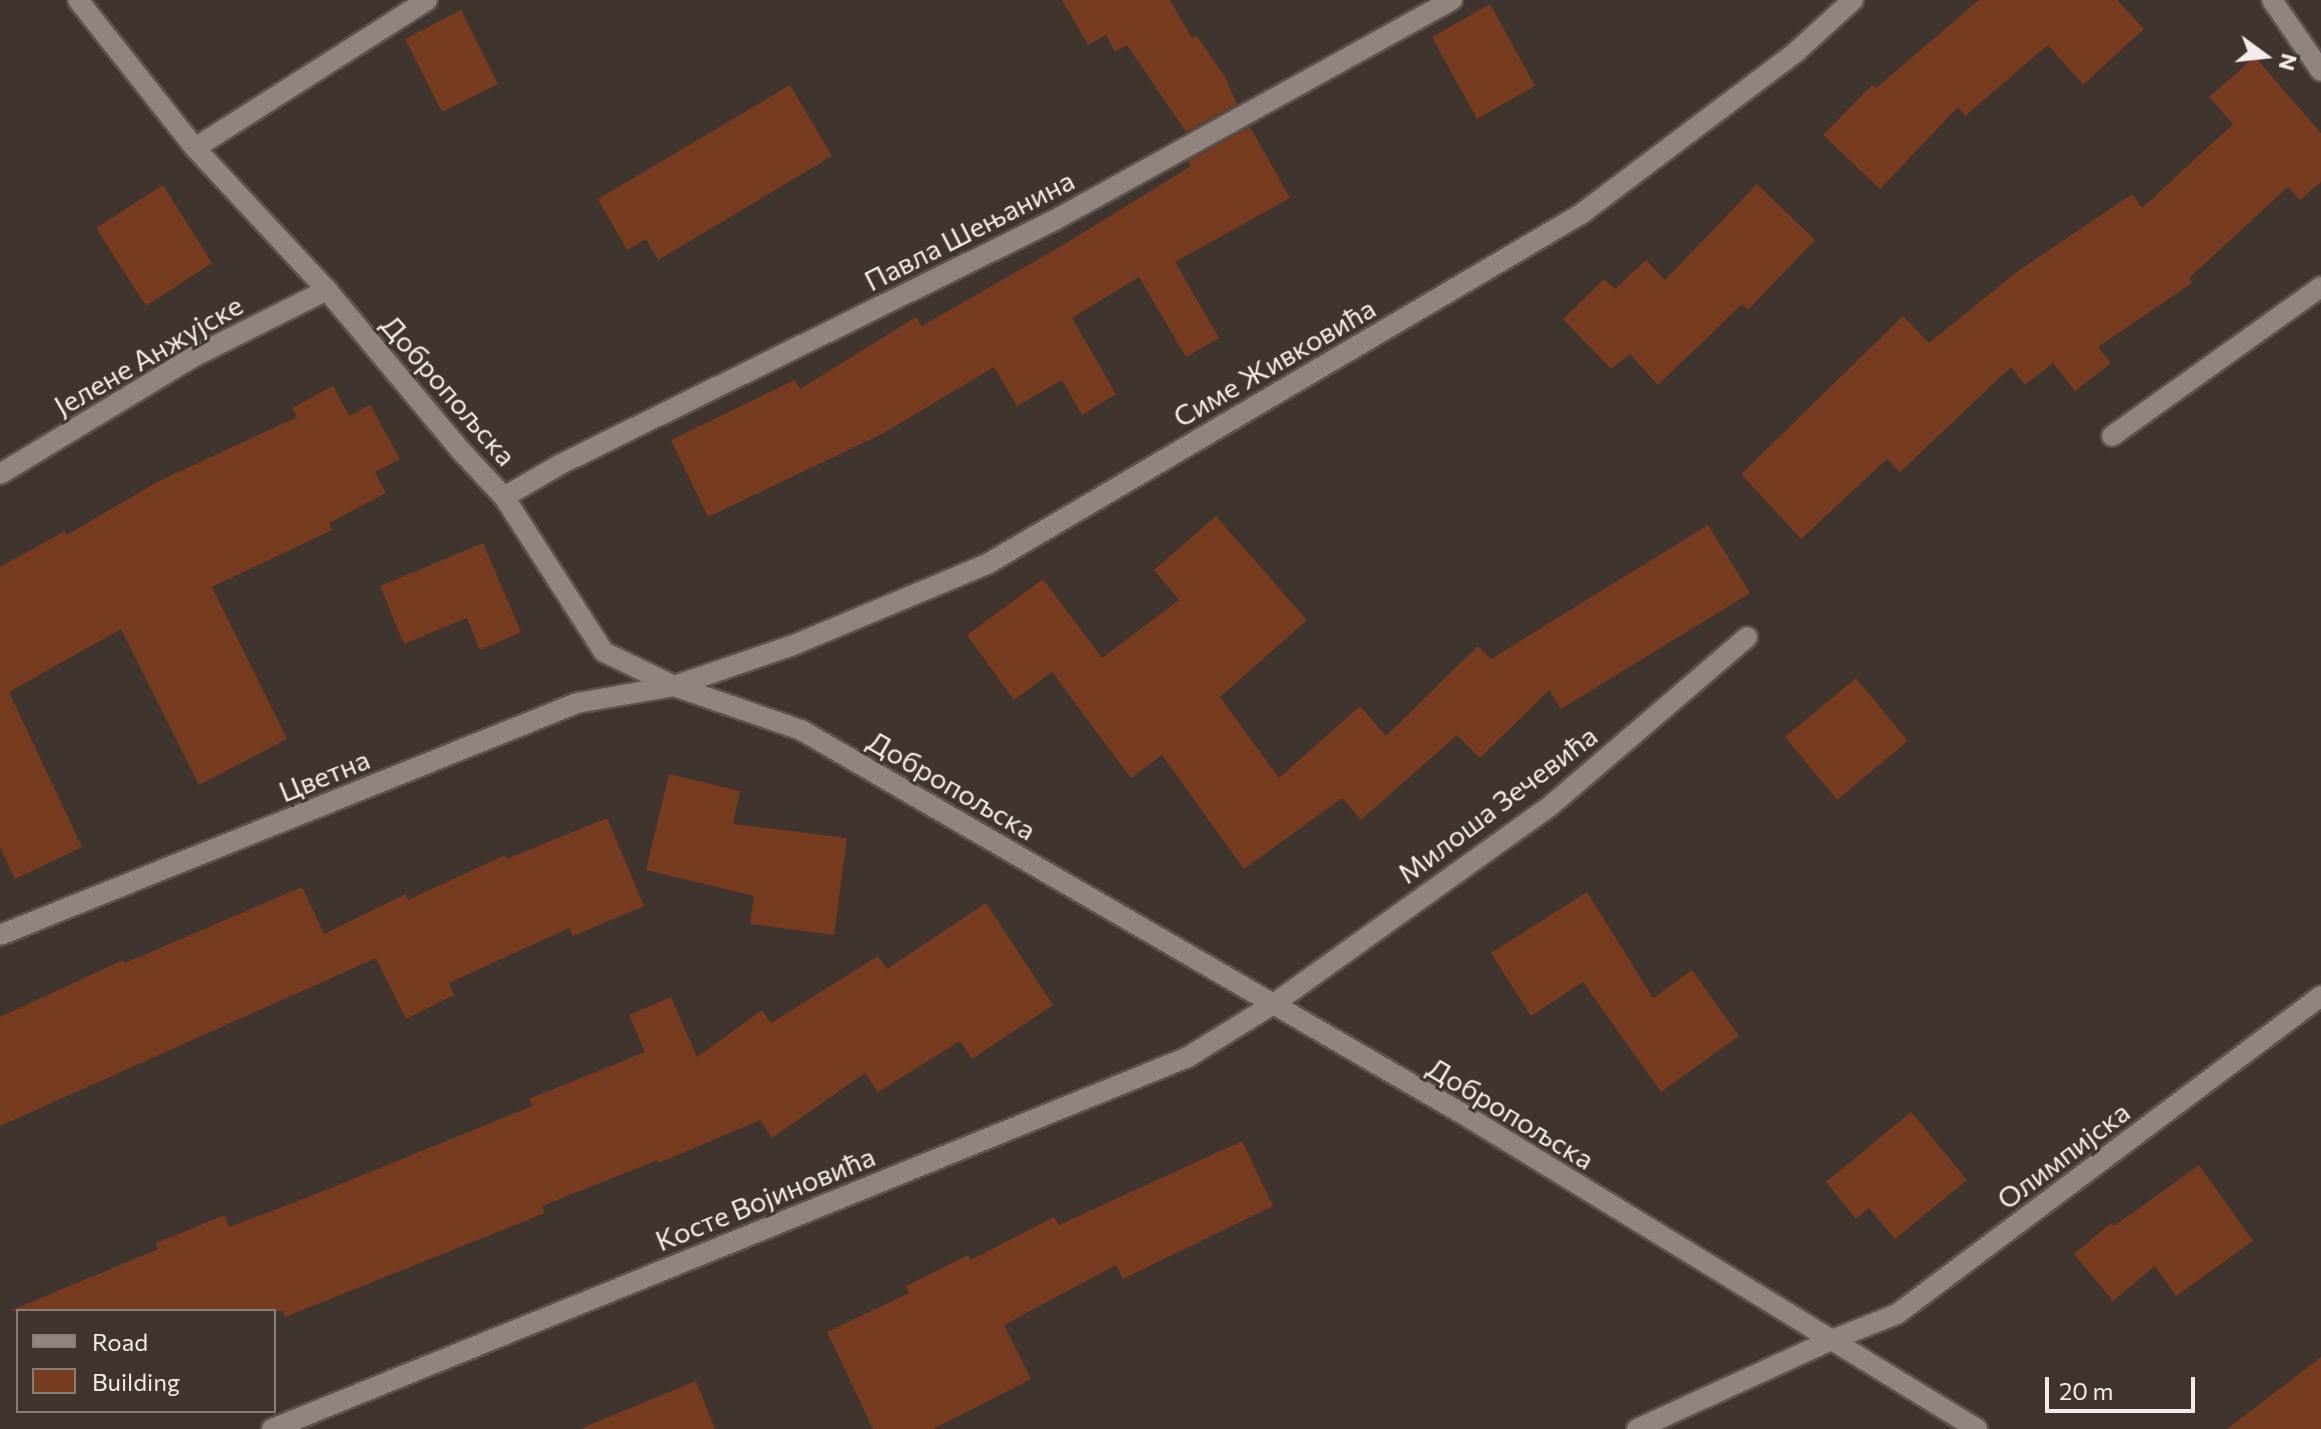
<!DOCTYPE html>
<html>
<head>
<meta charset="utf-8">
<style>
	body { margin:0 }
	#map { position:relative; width:2321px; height:1429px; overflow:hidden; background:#40342f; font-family:Commissioner,sans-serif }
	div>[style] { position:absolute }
	.building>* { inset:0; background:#773b1f }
	.roads { filter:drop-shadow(2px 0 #5c514e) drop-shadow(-2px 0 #5c514e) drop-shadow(0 2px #5c514e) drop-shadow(0 -2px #5c514e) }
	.minor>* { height:20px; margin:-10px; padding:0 10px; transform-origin:10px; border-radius:10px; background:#91837d }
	span { translate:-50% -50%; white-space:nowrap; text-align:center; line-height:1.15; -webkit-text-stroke:6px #40342f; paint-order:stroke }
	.street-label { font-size:28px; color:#f4ece9 }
	.legend { position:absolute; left:16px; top:1309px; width:260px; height:104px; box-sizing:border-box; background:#40342f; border:2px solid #887e79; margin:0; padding:10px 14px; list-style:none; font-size:24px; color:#f4ece9 }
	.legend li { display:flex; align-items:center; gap:16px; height:40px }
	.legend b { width:40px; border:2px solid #887e79 }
	.north { position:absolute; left:2225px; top:16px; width:80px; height:80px; -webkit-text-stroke:6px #40342f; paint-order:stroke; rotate:105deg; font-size:22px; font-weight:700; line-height:32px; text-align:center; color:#f4ece9 }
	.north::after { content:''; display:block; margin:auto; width:28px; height:36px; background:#f4ece9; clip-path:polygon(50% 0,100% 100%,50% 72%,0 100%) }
	.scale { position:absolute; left:2045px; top:1377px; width:150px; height:36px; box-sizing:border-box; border:4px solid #f4ece9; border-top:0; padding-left:10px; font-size:24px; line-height:28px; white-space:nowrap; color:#f4ece9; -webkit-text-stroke:6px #40342f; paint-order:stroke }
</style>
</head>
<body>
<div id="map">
	<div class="building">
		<i style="clip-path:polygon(1062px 0,1170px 0,1192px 38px,1196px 35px,1225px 77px,1237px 104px,1186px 132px,1127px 45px,1115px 52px,1106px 35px,1088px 45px)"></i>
		<i style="clip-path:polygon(1979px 0,2117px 0,2144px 29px,2083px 85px,2048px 45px,1965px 116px,1958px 107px,1880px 189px,1823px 135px,1872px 85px,1876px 88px)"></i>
		<i style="clip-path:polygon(1490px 4px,1535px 86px,1477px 119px,1432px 37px)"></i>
		<i style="clip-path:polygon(461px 10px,498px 84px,442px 112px,405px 39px)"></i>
		<i style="clip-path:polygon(2255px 57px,2321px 133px,2321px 182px,2300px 200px,2288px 187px,2189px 278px,2192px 283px,2098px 347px,2111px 363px,2075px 391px,2053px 363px,2025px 385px,2011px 367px,1900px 472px,1887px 459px,1801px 539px,1741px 474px,1903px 316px,1929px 343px,2018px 271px,2132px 194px,2142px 208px,2233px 124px,2209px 97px)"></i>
		<i style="clip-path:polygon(790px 85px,832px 156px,658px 260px,646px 239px,627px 250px,598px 199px)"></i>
		<i style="clip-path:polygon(1250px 127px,1290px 198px,1175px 262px,1219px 338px,1186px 357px,1139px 277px,1072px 318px,1116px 394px,1082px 415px,1062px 380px,1017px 406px,994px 367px,882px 434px,708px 517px,671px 440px,795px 380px,800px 389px,916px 317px,922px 326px,1063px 245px,1191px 166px,1188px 161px)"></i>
		<i style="clip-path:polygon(1757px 184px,1815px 240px,1748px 310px,1742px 304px,1658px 385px,1630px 354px,1611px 369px,1563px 319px,1604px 279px,1615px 289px,1646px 260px,1665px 280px)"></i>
		<i style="clip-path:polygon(163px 185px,212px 263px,146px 306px,96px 228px)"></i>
		<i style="clip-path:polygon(333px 386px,349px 416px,370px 405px,400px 459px,375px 472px,386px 493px,329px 523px,332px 530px,212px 587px,287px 739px,199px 785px,121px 629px,9px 692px,82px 847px,15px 879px,0 847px,0 567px,65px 531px,67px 535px,157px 482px,297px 417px,292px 408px)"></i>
		<i style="clip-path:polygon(1216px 516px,1307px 620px,1220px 697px,1279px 778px,1360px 706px,1386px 736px,1478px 646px,1491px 659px,1708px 525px,1750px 593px,1561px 709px,1549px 690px,1480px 758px,1457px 735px,1361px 820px,1342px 798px,1244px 869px,1162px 755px,1131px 778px,1052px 672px,1014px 700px,967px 635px,1043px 579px,1102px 658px,1179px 600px,1154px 570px)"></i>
		<i style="clip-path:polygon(483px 543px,521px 632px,480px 650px,467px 618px,404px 644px,380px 586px)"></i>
		<i style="clip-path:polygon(1856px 678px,1908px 741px,1837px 800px,1785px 737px)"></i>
		<i style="clip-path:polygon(669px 774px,740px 791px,733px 824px,847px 838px,834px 935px,750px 924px,754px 896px,646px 870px)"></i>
		<i style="clip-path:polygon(607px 818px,644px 906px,573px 936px,569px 928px,449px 983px,454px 995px,406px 1019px,376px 958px,0 1126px,0 1017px,123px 960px,125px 963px,302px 887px,324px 934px,406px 894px,408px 900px,505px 855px,507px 859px)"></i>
		<i style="clip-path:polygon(1587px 892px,1653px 998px,1692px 970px,1739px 1036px,1661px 1092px,1583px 982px,1531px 1016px,1491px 953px)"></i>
		<i style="clip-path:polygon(986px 903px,1053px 1005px,972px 1059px,960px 1041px,878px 1092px,865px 1073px,772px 1138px,760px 1120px,659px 1163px,658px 1160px,542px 1206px,545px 1213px,285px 1317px,283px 1311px,10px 1311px,158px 1249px,156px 1243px,225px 1215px,229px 1227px,316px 1194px,532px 1106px,529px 1099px,645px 1052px,629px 1015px,671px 997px,697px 1057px,762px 1010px,771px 1023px,878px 956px,887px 969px)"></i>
		<i style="clip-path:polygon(1911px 1112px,1967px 1180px,1895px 1239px,1869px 1208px,1856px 1219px,1826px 1182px)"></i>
		<i style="clip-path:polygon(1242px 1141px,1273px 1206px,1123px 1279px,1116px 1265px,1004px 1325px,1031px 1379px,933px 1429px,873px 1429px,827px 1332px,909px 1293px,906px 1286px,968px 1255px,971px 1260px,1054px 1217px,1059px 1225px)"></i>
		<i style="clip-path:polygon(2199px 1165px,2253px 1241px,2176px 1296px,2155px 1266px,2113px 1301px,2074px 1254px,2111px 1223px,2114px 1226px)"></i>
		<i style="clip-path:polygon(2321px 1357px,2321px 1429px,2227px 1429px)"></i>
		<i style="clip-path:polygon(696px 1381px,715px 1429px,582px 1429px,582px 1428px)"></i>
	</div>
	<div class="roads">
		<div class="minor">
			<i style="left:78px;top:0;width:189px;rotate:51.7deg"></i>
			<i style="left:195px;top:148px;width:194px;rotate:47.1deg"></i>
			<i style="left:327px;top:290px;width:211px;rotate:50.2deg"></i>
			<i style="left:462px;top:452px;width:62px;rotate:47deg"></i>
			<i style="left:504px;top:497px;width:184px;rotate:57.2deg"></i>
			<i style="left:604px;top:652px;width:78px;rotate:25.9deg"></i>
			<i style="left:674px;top:686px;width:134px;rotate:19.1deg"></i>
			<i style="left:801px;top:730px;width:765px;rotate:30.12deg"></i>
			<i style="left:1463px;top:1114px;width:603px;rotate:31.5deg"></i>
			<i style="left:2272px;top:0;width:86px;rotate:55.4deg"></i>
			<i style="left:195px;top:148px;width:275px;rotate:-32.5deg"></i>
			<i style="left:2112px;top:436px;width:257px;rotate:-35.5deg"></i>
			<i style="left:0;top:474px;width:228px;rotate:-31.2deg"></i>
			<i style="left:195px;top:356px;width:148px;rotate:-26.6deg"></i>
			<i style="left:504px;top:497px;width:66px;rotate:-30.1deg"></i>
			<i style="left:561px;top:464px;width:551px;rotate:-26.29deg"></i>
			<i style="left:1055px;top:220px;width:454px;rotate:-29deg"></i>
			<i style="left:0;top:935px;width:622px;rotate:-21.9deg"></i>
			<i style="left:577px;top:703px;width:98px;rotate:-9.9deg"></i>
			<i style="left:674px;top:686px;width:124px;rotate:-18.9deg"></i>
			<i style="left:791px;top:646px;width:215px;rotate:-22.7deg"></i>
			<i style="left:989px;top:563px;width:687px;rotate:-30.52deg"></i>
			<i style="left:1581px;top:214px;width:271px;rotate:-37deg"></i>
			<i style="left:1797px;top:51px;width:76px;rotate:-42.3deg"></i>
			<i style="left:272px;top:1429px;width:989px;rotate:-22.1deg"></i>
			<i style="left:1188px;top:1057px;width:99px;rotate:-31.8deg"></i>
			<i style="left:1272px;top:1005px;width:340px;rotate:-35.6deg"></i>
			<i style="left:1549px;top:807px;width:261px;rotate:-40.6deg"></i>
			<i style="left:1637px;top:1429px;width:211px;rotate:-24.6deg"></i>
			<i style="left:1829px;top:1341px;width:73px;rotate:-21.7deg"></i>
			<i style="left:1897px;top:1314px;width:530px;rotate:-36.87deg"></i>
		</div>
	</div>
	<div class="street-label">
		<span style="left:969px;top:230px;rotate:-27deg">Павла Шењанина</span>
		<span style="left:148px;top:355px;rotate:-30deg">Јелене Анжујске</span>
		<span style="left:1274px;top:362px;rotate:-30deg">Симе Живковића</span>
		<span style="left:449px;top:390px;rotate:49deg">Добропољска</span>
		<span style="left:324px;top:775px;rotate:-22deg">Цветна</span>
		<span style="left:952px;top:785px;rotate:30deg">Добропољска</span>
		<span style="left:1497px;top:804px;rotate:-37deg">Милоша Зечевића</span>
		<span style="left:1511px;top:1113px;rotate:31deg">Добропољска</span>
		<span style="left:2063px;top:1155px;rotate:-37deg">Олимпијска</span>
		<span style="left:765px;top:1198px;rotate:-22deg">Косте Војиновића</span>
	</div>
	<ul class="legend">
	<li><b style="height:10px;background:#91837d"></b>Road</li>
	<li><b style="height:22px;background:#773b1f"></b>Building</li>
	</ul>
	<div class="north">N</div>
	<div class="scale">20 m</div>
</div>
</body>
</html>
